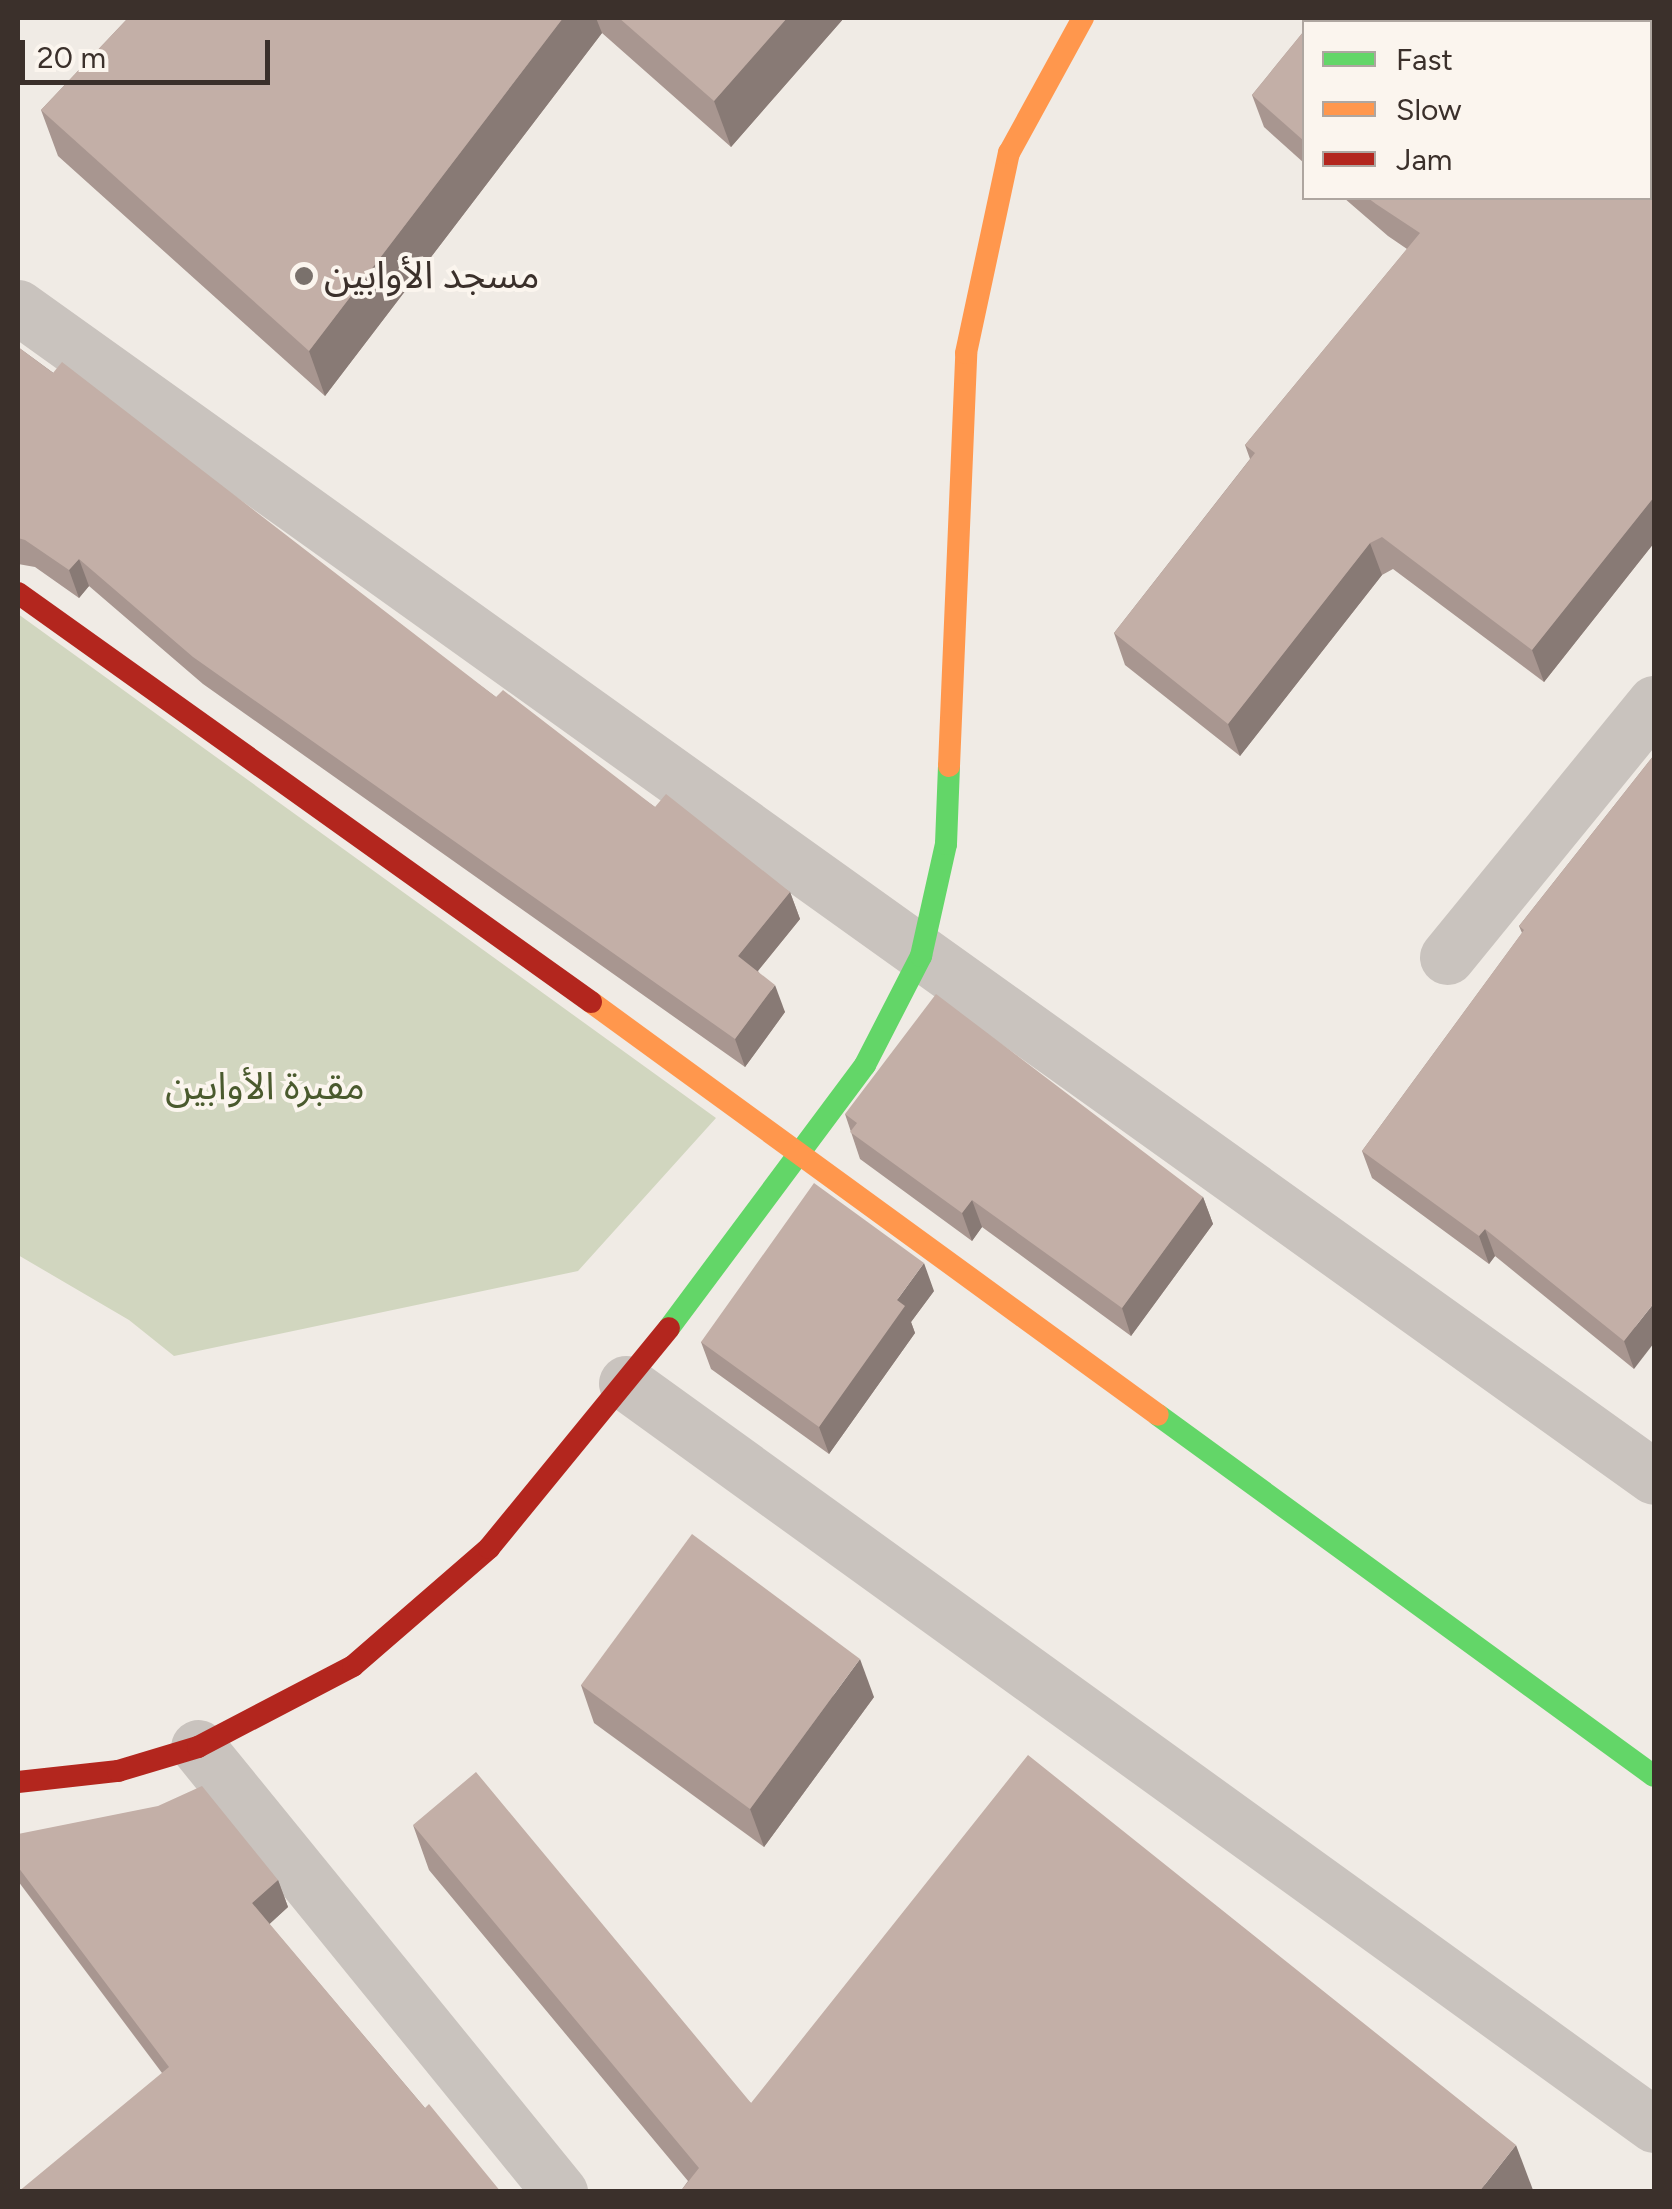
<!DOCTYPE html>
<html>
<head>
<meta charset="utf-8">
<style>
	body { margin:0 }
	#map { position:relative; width:1672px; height:2209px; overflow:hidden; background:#f0ebe5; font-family:Figtree,"Noto Sans Arabic",sans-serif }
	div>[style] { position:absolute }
	.green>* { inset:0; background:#d1d6bf }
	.street>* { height:55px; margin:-27.5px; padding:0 27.5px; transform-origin:27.5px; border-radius:27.5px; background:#c9c3be }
	.fast>* { height:22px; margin:-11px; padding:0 11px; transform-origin:11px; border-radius:11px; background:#63d668 }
	.slow>* { height:22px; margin:-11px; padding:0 11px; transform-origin:11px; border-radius:11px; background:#ff974d }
	.jam>* { height:22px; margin:-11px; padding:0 11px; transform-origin:11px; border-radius:11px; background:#b3261e }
	.wall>* { inset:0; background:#a89690 }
	.shaded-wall>* { inset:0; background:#887a75 }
	.building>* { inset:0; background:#c3afa7 }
	.dots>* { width:28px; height:28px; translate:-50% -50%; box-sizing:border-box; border:5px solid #fbf5ee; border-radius:50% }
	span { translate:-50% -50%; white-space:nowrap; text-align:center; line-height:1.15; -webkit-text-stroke:8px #fbf5ee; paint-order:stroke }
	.poi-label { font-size:38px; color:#3b302b }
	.left { translate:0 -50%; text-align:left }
	.park-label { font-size:38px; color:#4a5a2e }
	.frame { position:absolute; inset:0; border:20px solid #3b302b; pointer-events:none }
	.legend { position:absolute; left:1302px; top:20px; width:350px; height:180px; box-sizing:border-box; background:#fbf5ee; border:2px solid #aea6a0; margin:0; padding:12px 18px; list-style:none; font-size:30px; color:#3b302b }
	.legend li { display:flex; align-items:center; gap:20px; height:50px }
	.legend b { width:50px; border:2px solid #aea6a0 }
	.scale { position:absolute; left:20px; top:40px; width:250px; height:45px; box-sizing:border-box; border:5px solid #3b302b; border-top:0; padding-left:12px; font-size:30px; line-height:35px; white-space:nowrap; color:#3b302b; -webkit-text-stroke:8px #fbf5ee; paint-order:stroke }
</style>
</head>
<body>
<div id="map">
	<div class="green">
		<i style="clip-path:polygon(18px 614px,716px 1118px,578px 1271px,174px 1356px,129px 1320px,18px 1255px)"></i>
	</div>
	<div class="street">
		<i style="left:1528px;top:18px;width:8px;rotate:30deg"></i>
		<i style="left:18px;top:307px;width:2011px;rotate:35.57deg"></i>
		<i style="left:1447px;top:957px;width:328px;rotate:-50.8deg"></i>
		<i style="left:626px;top:1383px;width:1268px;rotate:35.82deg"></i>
		<i style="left:198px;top:1747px;width:574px;rotate:50.87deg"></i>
	</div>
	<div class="fast">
		<i style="left:669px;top:1328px;width:328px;rotate:-53.3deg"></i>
		<i style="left:865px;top:1065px;width:123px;rotate:-62.8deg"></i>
		<i style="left:921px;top:956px;width:115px;rotate:-77.4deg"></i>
		<i style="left:946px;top:844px;width:78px;rotate:-87.8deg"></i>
		<i style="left:1158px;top:1415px;width:613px;rotate:36.05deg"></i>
	</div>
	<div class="slow">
		<i style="left:949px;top:766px;width:413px;rotate:-87.6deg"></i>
		<i style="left:966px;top:353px;width:205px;rotate:-77.9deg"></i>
		<i style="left:1009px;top:153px;width:154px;rotate:-61.3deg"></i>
		<i style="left:591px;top:1002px;width:701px;rotate:36.07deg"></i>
	</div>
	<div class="jam">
		<i style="left:18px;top:593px;width:704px;rotate:35.52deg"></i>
		<i style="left:18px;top:1782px;width:101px;rotate:-6.3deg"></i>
		<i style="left:118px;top:1771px;width:84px;rotate:-16.7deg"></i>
		<i style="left:198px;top:1747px;width:175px;rotate:-27.6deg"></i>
		<i style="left:353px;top:1666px;width:180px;rotate:-40.9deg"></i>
		<i style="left:489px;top:1548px;width:284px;rotate:-50.7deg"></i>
	</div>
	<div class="wall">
		<i style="clip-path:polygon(128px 18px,844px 18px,731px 147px,602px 33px,325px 396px,58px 156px,41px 110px)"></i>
		<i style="clip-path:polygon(1654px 18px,1654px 77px,1650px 77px,1650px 22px)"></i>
		<i style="clip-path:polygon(1304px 31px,1304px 163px,1264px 127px,1252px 95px)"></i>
		<i style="clip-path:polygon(1654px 106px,1654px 543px,1544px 682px,1393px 569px,1382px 575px,1240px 756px,1125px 665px,1114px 633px,1250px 459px,1245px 445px,1407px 249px,1388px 236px,1344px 198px,1650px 198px,1651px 109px)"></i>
		<i style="clip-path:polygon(18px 347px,496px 697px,655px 807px,790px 892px,800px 919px,758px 971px,785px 1012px,745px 1067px,203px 684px,89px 586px,79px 598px,35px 567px,18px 564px)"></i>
		<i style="clip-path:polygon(1654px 755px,1634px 1369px,1495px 1256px,1489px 1264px,1372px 1178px,1362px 1151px,1522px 933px,1519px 926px)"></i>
		<i style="clip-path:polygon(845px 1114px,1203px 1197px,1213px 1224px,1131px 1336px,982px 1227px,972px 1241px,860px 1159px)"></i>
		<i style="clip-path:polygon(934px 1291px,911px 1322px,915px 1333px,829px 1454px,711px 1369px,701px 1342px)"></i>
		<i style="clip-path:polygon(581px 1685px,874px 1697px,764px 1847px,594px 1723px)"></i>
		<i style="clip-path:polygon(413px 1825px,751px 2103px,1533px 2190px,1532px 2192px,680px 2192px,688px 2181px,429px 1870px)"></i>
		<i style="clip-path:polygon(18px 1834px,278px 1880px,288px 1907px,269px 1924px,425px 2108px,162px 2073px,18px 1881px)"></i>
	</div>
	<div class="shaded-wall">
		<i style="clip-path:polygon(563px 18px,596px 18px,602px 33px,325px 396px,309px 351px)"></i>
		<i style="clip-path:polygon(787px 18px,844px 18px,731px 147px,714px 101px)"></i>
		<i style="clip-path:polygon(1654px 497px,1654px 543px,1544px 682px,1532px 650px)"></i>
		<i style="clip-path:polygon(1370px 543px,1382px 575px,1240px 756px,1228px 724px)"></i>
		<i style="clip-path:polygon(79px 559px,89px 586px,79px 598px,69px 570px)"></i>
		<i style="clip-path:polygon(790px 892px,800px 919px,748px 983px,738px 956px)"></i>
		<i style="clip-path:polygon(775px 985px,785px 1012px,745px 1067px,735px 1039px)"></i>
		<i style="clip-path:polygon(1203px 1197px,1213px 1224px,1131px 1336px,1122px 1308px)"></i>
		<i style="clip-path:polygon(972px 1200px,982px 1227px,972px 1241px,962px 1213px)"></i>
		<i style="clip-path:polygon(1485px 1229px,1495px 1256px,1489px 1264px,1479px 1236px)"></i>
		<i style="clip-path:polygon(924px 1263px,934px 1291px,911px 1322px,915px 1333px,829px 1454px,819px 1427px,897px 1300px)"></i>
		<i style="clip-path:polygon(1654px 1303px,1654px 1343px,1634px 1369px,1624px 1341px)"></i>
		<i style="clip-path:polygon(860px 1659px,874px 1697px,764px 1847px,750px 1809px)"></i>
		<i style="clip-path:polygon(278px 1880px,288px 1907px,262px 1931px,252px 1903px)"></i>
		<i style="clip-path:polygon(1516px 2145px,1533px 2190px,1532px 2192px,1479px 2192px)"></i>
	</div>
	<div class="building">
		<i style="clip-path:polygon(128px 18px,563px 18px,309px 351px,41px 110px)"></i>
		<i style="clip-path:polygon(619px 18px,787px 18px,714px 101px)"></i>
		<i style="clip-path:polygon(1315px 18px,1332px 18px,1338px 22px,1311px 22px)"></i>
		<i style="clip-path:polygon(1586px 18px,1654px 18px,1654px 50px,1650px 47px,1650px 22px,1582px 22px)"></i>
		<i style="clip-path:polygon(1304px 31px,1304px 141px,1252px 95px)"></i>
		<i style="clip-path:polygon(1654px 106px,1654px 497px,1532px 650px,1382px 537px,1370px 543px,1228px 724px,1114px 633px,1255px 453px,1245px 445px,1420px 233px,1376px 204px,1368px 198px,1650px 198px,1650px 109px)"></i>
		<i style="clip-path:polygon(18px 347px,53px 373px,62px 362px,496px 697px,503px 690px,655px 807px,666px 794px,790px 892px,738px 956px,775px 985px,735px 1039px,193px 657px,79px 559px,69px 570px,25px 540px,18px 538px)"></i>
		<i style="clip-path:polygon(1654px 755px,1654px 1303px,1624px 1341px,1485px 1229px,1479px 1236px,1362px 1151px,1524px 930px,1519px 926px)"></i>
		<i style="clip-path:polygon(936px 994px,1203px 1197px,1122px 1308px,972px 1200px,962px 1213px,850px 1132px,857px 1123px,845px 1114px)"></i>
		<i style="clip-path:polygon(814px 1183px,924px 1263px,897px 1300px,905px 1306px,819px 1427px,701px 1342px)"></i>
		<i style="clip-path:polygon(692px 1534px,860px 1659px,750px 1809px,581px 1685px)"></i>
		<i style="clip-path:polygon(1028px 1755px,1516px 2145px,1479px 2192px,680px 2192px,699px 2168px,413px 1825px,476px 1772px,751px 2103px)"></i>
		<i style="clip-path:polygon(202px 1786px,278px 1880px,252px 1903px,425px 2108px,429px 2104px,501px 2192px,18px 2192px,169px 2067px,18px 1867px,18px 1834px,158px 1806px)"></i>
	</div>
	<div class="dots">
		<i style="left:304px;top:276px;background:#7a716c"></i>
	</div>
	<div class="poi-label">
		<span class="left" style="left:324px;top:276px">مسجد الأوابين</span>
	</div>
	<div class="park-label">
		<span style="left:265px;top:1087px">مقبرة الأوابين</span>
	</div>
	<div class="frame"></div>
	<ul class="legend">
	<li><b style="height:12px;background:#63d668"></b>Fast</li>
	<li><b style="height:12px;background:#ff974d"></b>Slow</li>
	<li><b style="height:12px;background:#b3261e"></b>Jam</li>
	</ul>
	<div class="scale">20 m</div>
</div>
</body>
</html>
